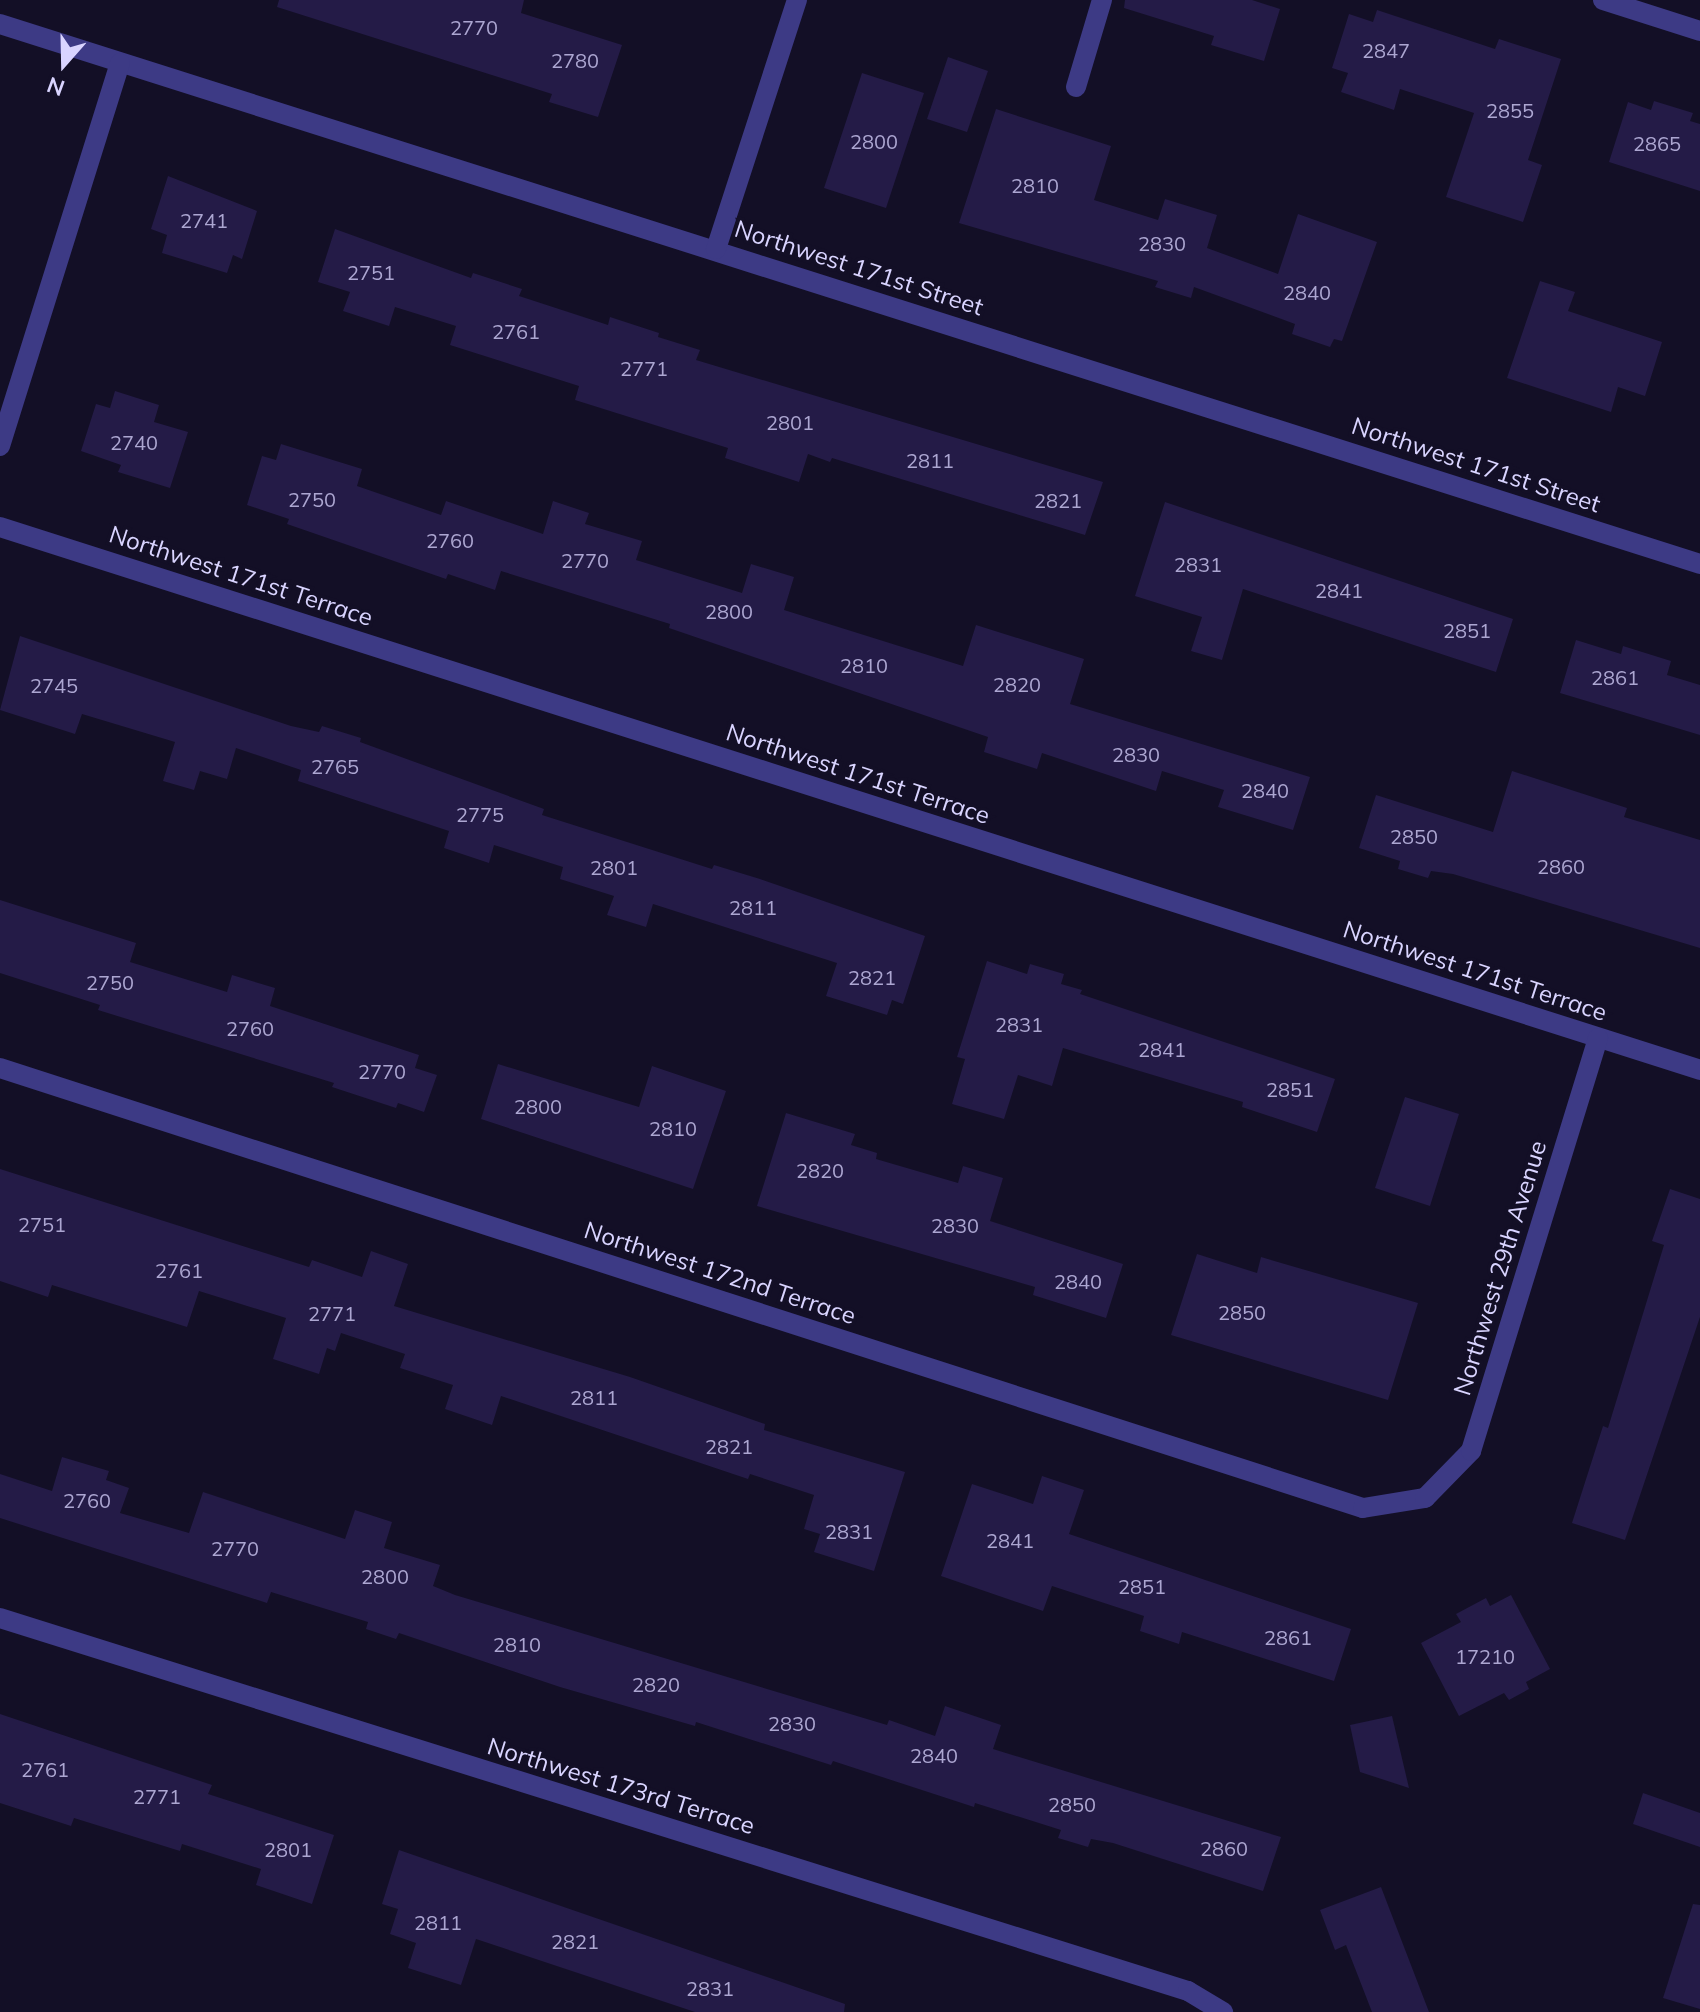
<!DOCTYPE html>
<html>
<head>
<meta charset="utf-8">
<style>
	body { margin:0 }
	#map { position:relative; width:1700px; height:2012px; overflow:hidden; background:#130f26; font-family:Mulish,sans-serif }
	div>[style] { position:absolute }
	.building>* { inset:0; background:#241b47 }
	.service>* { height:20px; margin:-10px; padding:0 10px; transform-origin:10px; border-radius:10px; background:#3d3a85 }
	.minor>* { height:20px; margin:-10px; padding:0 10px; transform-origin:10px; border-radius:10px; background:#3d3a85 }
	span { translate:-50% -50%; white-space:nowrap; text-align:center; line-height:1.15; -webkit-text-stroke:7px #130f26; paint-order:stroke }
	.number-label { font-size:20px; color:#aca6d1 }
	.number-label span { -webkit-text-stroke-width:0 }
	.street-label { font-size:24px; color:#d9d4ff }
	.north { position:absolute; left:24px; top:24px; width:80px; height:80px; -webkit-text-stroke:6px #130f26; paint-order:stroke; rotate:200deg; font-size:22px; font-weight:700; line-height:32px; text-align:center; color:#d9d4ff }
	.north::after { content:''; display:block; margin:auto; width:28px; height:36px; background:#d9d4ff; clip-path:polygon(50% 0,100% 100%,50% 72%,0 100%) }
</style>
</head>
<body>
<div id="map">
	<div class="building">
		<i style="clip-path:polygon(279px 0,524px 0,521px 13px,622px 45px,598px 117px,549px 102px,552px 94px,277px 7px)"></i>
		<i style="clip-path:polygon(1125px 0,1252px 0,1280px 9px,1264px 61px,1211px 45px,1214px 36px,1124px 8px)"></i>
		<i style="clip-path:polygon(1377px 10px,1495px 49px,1499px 39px,1561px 59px,1528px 160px,1542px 165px,1523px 222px,1446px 197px,1474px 113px,1400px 89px,1394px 110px,1341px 92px,1348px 73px,1332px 68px,1349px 14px,1373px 22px)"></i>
		<i style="clip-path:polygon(948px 57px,988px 71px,967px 132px,927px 119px)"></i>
		<i style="clip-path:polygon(862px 73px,924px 93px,886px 208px,824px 188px)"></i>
		<i style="clip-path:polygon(1654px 101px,1693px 113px,1690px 121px,1700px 124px,1700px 191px,1609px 162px,1628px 102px,1651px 110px)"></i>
		<i style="clip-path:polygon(996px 109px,1111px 146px,1094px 200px,1158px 220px,1165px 199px,1217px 215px,1207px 248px,1278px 274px,1298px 214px,1377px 242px,1342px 341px,1334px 339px,1330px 347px,1292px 334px,1295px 324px,1194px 287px,1191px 298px,1155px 287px,1158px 281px,959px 223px)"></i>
		<i style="clip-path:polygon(168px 176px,257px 211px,242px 259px,233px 255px,227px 273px,162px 253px,167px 235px,151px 229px)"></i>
		<i style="clip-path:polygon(335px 229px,471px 278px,473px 273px,522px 289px,519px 296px,608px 325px,610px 317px,659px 333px,658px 337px,700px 350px,696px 360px,1103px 482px,1085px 535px,832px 458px,830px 462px,808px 454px,799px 482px,725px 458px,728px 448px,575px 400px,579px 386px,450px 345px,456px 326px,395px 307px,389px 326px,343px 311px,350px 292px,318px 282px)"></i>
		<i style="clip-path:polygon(1540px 281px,1575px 292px,1568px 311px,1662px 342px,1645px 396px,1618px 387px,1611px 412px,1507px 378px)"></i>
		<i style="clip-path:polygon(115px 391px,159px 405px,154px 422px,188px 432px,170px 488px,118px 472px,121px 465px,81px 451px,96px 404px,110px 408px)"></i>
		<i style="clip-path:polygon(281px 444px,362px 469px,357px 486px,441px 515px,446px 501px,543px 534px,553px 501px,589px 513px,585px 524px,642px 541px,636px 560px,742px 593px,751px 564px,794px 577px,784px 610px,963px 666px,976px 625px,1084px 659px,1070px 704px,1310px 777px,1293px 830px,1218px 807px,1224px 790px,1162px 771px,1156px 791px,1042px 753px,1037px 769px,984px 752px,988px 737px,669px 628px,670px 624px,501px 571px,495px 590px,448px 574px,446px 579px,287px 524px,289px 519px,247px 505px,262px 456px,276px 460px)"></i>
		<i style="clip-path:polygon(1165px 502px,1513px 619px,1496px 672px,1243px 589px,1222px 660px,1191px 651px,1202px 617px,1135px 596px)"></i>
		<i style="clip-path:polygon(20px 636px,291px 726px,319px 732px,322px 726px,361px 738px,360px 742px,544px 809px,542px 815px,712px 869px,714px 865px,760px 879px,925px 936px,903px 1004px,892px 1000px,887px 1015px,826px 996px,837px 963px,653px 904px,646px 927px,607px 915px,614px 896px,560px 879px,563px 867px,494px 845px,489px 863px,444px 848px,449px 831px,298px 781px,301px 770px,236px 748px,227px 779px,200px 771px,194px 790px,163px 781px,175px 742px,82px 714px,75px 734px,0 710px)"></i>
		<i style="clip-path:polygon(1576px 640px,1621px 654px,1623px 646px,1671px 661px,1667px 675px,1700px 685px,1700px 735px,1560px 693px)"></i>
		<i style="clip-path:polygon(1512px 771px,1627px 808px,1624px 817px,1700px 840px,1700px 948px,1453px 874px,1431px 871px,1428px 878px,1398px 869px,1400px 861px,1359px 848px,1376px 795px,1493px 832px)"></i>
		<i style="clip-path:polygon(0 900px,136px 943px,130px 962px,227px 992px,232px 975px,275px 988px,270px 1006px,419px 1055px,415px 1068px,437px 1075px,424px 1112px,398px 1103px,396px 1108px,332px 1087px,334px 1083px,98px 1010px,100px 1005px,0 973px)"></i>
		<i style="clip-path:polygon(987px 961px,1027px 974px,1030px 964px,1064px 974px,1061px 984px,1082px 990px,1080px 994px,1335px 1079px,1317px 1132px,1242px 1107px,1243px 1102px,1063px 1048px,1052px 1086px,1018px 1075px,1004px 1119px,952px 1104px,965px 1059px,957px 1057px)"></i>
		<i style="clip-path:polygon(498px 1064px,639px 1107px,652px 1066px,726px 1091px,693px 1189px,481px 1119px)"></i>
		<i style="clip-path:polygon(1405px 1097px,1459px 1114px,1430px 1206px,1375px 1188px)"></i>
		<i style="clip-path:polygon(786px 1113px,855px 1134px,851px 1145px,877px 1153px,876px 1159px,958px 1183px,963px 1166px,1003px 1178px,990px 1221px,1123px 1264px,1106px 1318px,1033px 1295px,1035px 1287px,757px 1206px)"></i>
		<i style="clip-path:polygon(0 1169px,309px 1267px,312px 1260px,362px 1277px,371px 1251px,408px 1264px,394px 1306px,630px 1377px,765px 1424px,764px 1430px,905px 1472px,874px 1571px,814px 1552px,820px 1534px,804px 1529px,814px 1495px,750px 1474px,748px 1479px,501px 1396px,492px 1425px,445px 1409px,453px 1385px,400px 1368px,405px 1354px,341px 1333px,335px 1351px,327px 1348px,319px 1374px,273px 1359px,286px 1318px,199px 1291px,187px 1327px,52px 1285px,48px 1297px,0 1281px)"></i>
		<i style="clip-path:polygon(1670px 1189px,1700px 1199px,1700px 1317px,1625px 1540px,1572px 1523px,1603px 1426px,1608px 1428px,1664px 1245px,1652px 1241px)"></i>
		<i style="clip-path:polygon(1197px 1254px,1257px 1273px,1261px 1257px,1418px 1303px,1388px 1400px,1171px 1335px)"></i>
		<i style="clip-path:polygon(62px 1457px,109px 1471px,106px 1480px,129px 1488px,120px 1513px,189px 1533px,203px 1492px,345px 1539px,355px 1510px,392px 1522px,384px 1548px,440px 1565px,433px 1586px,455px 1595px,887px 1725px,889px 1720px,935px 1736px,945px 1706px,1001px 1725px,993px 1749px,1281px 1837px,1263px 1891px,1113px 1843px,1091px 1839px,1088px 1847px,1058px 1838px,1061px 1830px,975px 1803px,974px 1807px,833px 1761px,831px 1765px,696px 1722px,695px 1726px,560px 1687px,399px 1633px,396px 1639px,366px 1629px,368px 1622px,271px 1592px,267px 1603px,0 1518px,0 1474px,52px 1491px)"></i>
		<i style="clip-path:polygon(1042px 1476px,1084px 1490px,1069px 1534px,1351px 1629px,1334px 1681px,1182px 1632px,1179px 1644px,1140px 1631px,1144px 1616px,1052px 1586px,1043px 1611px,941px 1576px,972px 1484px,1033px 1504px)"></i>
		<i style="clip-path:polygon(1511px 1595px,1550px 1669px,1526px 1682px,1529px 1689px,1509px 1700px,1504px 1693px,1459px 1716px,1421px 1643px,1461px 1622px,1456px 1614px,1486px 1598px,1490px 1606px)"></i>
		<i style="clip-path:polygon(0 1714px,212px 1785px,208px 1794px,334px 1835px,312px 1904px,256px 1885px,261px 1869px,182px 1844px,180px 1851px,74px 1818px,71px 1826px,0 1803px)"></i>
		<i style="clip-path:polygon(1392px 1716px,1409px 1788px,1360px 1772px,1350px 1725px)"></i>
		<i style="clip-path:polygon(1643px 1793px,1700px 1813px,1700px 1847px,1633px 1824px)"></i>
		<i style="clip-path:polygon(399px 1850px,845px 2004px,844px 2012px,695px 2012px,476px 1939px,461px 1985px,408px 1968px,416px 1943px,390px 1934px,398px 1909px,382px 1904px)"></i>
		<i style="clip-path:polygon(1381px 1887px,1429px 2012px,1372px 2012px,1346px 1945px,1335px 1950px,1320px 1910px)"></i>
		<i style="clip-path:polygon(1693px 1904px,1700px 1905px,1700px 2009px,1663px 1998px)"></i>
	</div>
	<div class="service">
		<i style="left:1076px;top:87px;width:91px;rotate:-73.4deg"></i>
	</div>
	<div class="minor">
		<i style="left:1603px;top:0;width:102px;rotate:17.7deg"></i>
		<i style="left:0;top:24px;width:1784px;rotate:17.62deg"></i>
		<i style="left:716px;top:249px;width:262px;rotate:-72deg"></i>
		<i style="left:0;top:446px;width:401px;rotate:-72.6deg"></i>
		<i style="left:0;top:527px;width:1785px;rotate:17.71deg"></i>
		<i style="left:0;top:1068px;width:1432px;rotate:17.89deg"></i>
		<i style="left:1363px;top:1508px;width:63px;rotate:-9.2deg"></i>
		<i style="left:1425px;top:1498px;width:66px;rotate:-45.6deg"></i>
		<i style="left:1471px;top:1451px;width:432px;rotate:-72.9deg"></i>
		<i style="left:0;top:1618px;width:1245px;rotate:17.43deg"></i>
		<i style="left:1188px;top:1991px;width:41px;rotate:31deg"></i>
	</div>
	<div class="number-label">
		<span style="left:474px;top:27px">2770</span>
		<span style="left:1386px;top:50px">2847</span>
		<span style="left:575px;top:60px">2780</span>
		<span style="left:1510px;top:110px">2855</span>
		<span style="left:874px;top:141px">2800</span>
		<span style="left:1657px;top:143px">2865</span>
		<span style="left:1035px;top:185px">2810</span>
		<span style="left:204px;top:220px">2741</span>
		<span style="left:1162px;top:243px">2830</span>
		<span style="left:371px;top:272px">2751</span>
		<span style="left:1307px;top:292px">2840</span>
		<span style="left:516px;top:331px">2761</span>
		<span style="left:644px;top:368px">2771</span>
		<span style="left:790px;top:422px">2801</span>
		<span style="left:134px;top:442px">2740</span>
		<span style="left:930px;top:460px">2811</span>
		<span style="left:312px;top:499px">2750</span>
		<span style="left:1058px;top:500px">2821</span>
		<span style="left:450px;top:540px">2760</span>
		<span style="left:585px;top:560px">2770</span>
		<span style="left:1198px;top:564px">2831</span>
		<span style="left:1339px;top:590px">2841</span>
		<span style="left:729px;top:611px">2800</span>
		<span style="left:1467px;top:630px">2851</span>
		<span style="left:864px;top:665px">2810</span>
		<span style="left:1615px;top:677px">2861</span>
		<span style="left:1017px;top:684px">2820</span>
		<span style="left:54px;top:685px">2745</span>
		<span style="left:1136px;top:754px">2830</span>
		<span style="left:335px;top:766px">2765</span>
		<span style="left:1265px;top:790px">2840</span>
		<span style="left:480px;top:814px">2775</span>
		<span style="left:1414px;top:836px">2850</span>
		<span style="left:1561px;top:866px">2860</span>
		<span style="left:614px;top:867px">2801</span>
		<span style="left:753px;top:907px">2811</span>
		<span style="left:872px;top:977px">2821</span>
		<span style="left:110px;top:982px">2750</span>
		<span style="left:1019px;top:1024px">2831</span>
		<span style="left:250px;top:1028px">2760</span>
		<span style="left:1162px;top:1049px">2841</span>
		<span style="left:382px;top:1071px">2770</span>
		<span style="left:1290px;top:1089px">2851</span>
		<span style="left:538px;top:1106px">2800</span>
		<span style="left:673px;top:1128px">2810</span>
		<span style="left:820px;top:1170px">2820</span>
		<span style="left:42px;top:1224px">2751</span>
		<span style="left:955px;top:1225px">2830</span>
		<span style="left:179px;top:1270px">2761</span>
		<span style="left:1078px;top:1281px">2840</span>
		<span style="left:1242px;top:1312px">2850</span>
		<span style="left:332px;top:1313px">2771</span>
		<span style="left:594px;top:1397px">2811</span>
		<span style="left:729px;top:1446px">2821</span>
		<span style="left:87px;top:1500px">2760</span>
		<span style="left:849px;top:1531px">2831</span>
		<span style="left:1010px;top:1540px">2841</span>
		<span style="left:235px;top:1548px">2770</span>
		<span style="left:385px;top:1576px">2800</span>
		<span style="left:1142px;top:1586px">2851</span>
		<span style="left:1288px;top:1637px">2861</span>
		<span style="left:517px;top:1644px">2810</span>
		<span style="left:1485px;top:1656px">17210</span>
		<span style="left:656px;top:1684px">2820</span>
		<span style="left:792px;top:1723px">2830</span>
		<span style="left:934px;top:1755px">2840</span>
		<span style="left:45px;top:1769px">2761</span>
		<span style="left:157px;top:1796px">2771</span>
		<span style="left:1072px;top:1804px">2850</span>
		<span style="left:1224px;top:1848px">2860</span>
		<span style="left:288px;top:1849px">2801</span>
		<span style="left:438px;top:1922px">2811</span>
		<span style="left:575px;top:1941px">2821</span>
		<span style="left:710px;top:1988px">2831</span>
	</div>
	<div class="street-label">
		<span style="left:859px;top:268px;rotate:18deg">Northwest 171st Street</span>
		<span style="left:1476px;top:465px;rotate:18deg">Northwest 171st Street</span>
		<span style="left:241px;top:576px;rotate:18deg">Northwest 171st Terrace</span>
		<span style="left:858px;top:774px;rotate:18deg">Northwest 171st Terrace</span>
		<span style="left:1475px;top:971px;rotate:18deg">Northwest 171st Terrace</span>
		<span style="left:1500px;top:1268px;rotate:-73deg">Northwest 29th Avenue</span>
		<span style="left:720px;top:1273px;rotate:18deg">Northwest 172nd Terrace</span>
		<span style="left:621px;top:1786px;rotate:17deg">Northwest 173rd Terrace</span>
	</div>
	<div class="north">N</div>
</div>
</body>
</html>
